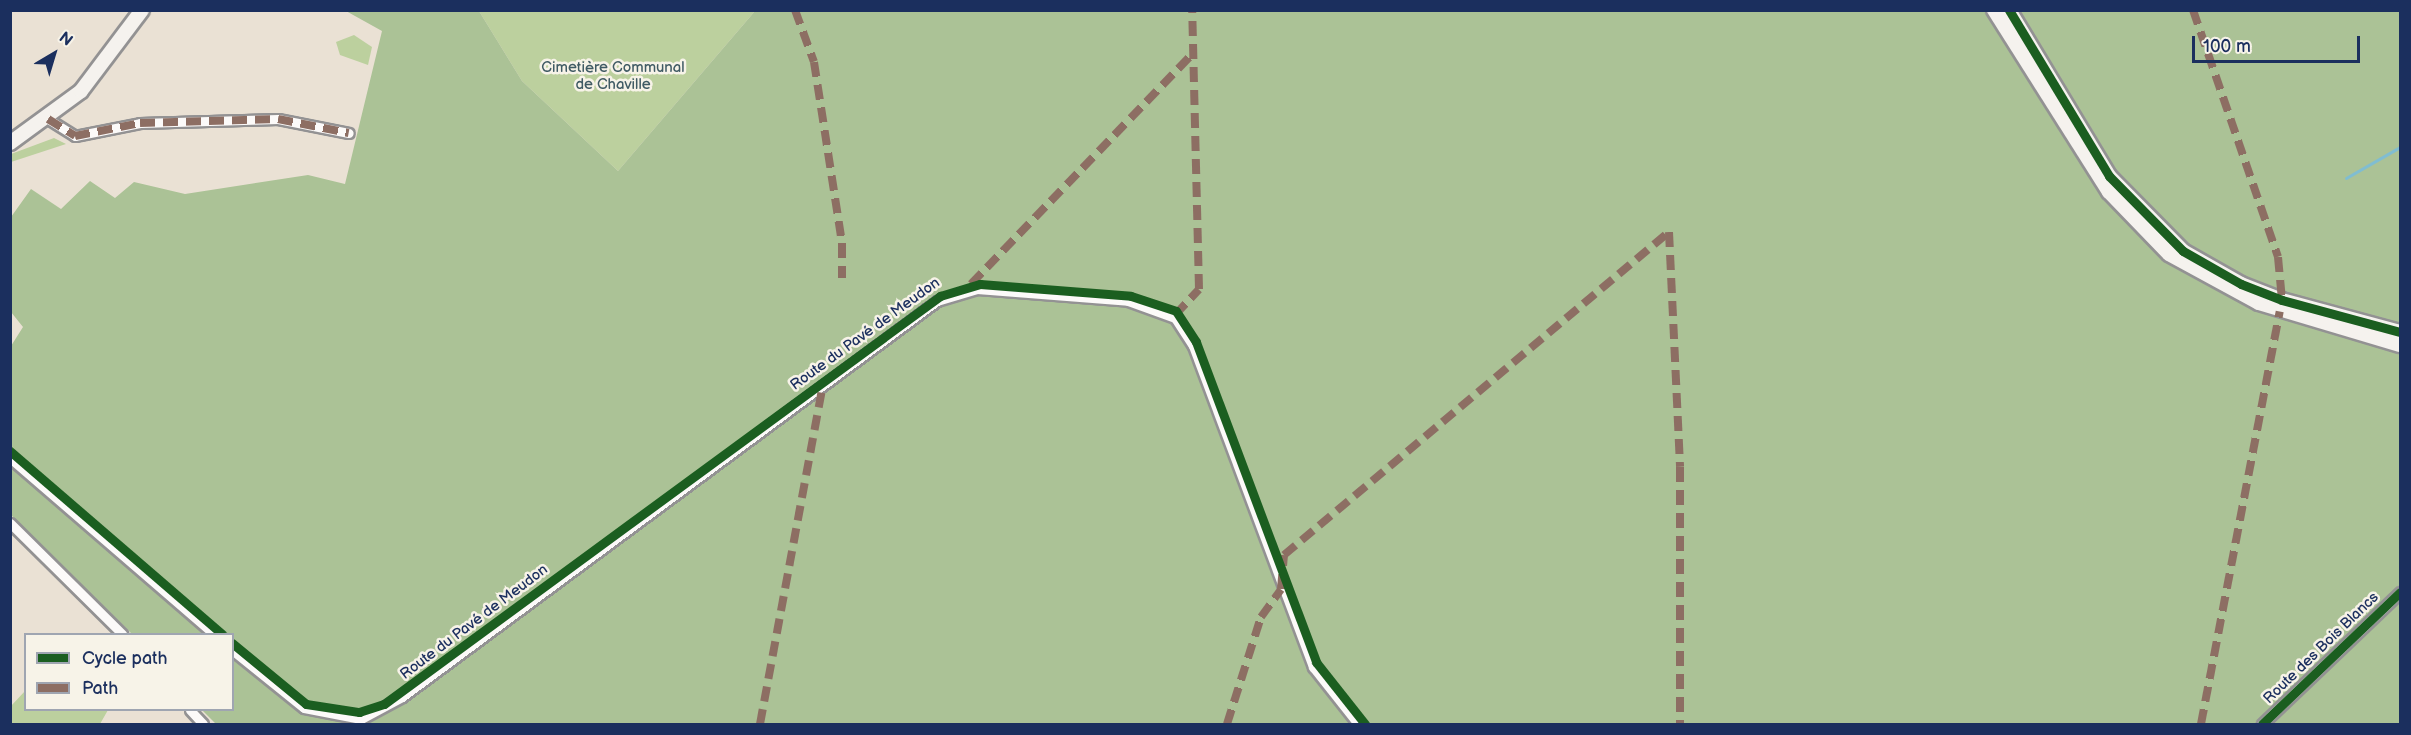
<!DOCTYPE html>
<html>
<head>
<meta charset="utf-8">
<style>
	body { margin:0 }
	#map { position:relative; width:2411px; height:735px; overflow:hidden; background:#eae1d4; font-family:"Balsamiq Sans",sans-serif }
	div>[style] { position:absolute }
	.green>* { inset:0; background:#bcd09e }
	.forest>* { inset:0; background:#abc296 }
	.stream>* { height:3px; margin:-1.5px; padding:0 1.5px; transform-origin:1.5px; border-radius:1.5px; background:#80bdd1 }
	.roads { filter:drop-shadow(2px 0 #939293) drop-shadow(-2px 0 #939293) drop-shadow(0 2px #939293) drop-shadow(0 -2px #939293) }
	.street>* { height:9px; margin:-4.5px; padding:0 4.5px; transform-origin:4.5px; border-radius:4.5px; background:#fcfaf9 }
	.secondary>* { height:14px; margin:-7px; padding:0 7px; transform-origin:7px; border-radius:7px; background:#f5f2ee }
	.quiet>* { height:8px; margin-top:-4px; transform-origin:0; background:repeating-linear-gradient(90deg,#8d6e63 0 15px,transparent 0 23px) }
	.cycleway>* { height:9px; margin:-4.5px; padding:0 4.5px; transform-origin:4.5px; border-radius:4.5px; background:#1b5e20 }
	span { translate:-50% -50%; white-space:nowrap; text-align:center; line-height:1.15; -webkit-text-stroke:5px #f7f3e8; paint-order:stroke }
	.park-label { font-size:15px; color:#405b64 }
	.street-label { font-size:15px; color:#1b2f5e }
	.frame { position:absolute; inset:0; border:12px solid #1b2f5e; pointer-events:none }
	.legend { position:absolute; left:24px; top:633px; width:210px; height:78px; box-sizing:border-box; background:#f7f3e8; border:2px solid #9fa5b1; margin:0; padding:8px 10px; list-style:none; font-size:18px; color:#1b2f5e }
	.legend li { display:flex; align-items:center; gap:12px; height:30px }
	.legend b { width:30px; border:2px solid #9fa5b1 }
	.north { position:absolute; left:24px; top:24px; width:60px; height:60px; -webkit-text-stroke:4px #f7f3e8; paint-order:stroke; rotate:38deg; font-size:16px; font-weight:700; line-height:24px; text-align:center; color:#1b2f5e }
	.north::after { content:''; display:block; margin:auto; width:21px; height:27px; background:#1b2f5e; clip-path:polygon(50% 0,100% 100%,50% 72%,0 100%) }
	.scale { position:absolute; left:2192px; top:36px; width:168px; height:27px; box-sizing:border-box; border:3px solid #1b2f5e; border-top:0; padding-left:8px; font-size:18px; line-height:21px; white-space:nowrap; color:#1b2f5e; -webkit-text-stroke:4px #f7f3e8; paint-order:stroke }
</style>
</head>
<body>
<div id="map">
	<div class="green">
		<i style="clip-path:polygon(479px 11px,755px 11px,618px 171px,522px 81px)"></i>
		<i style="clip-path:polygon(354px 35px,372px 47px,368px 65px,340px 55px,336px 42px)"></i>
		<i style="clip-path:polygon(54px 138px,66px 144px,11px 162px,11px 154px)"></i>
		<i style="clip-path:polygon(25px 691px,26px 710px,108px 710px,100px 724px,11px 724px,11px 706px)"></i>
	</div>
	<div class="forest">
		<i style="clip-path:polygon(346px 11px,479px 11px,522px 81px,618px 171px,755px 11px,2400px 11px,2400px 724px,216px 724px,202px 710px,232px 710px,232px 634px,132px 634px,11px 515px,11px 346px,23px 327px,11px 312px,11px 217px,31px 189px,61px 209px,90px 181px,115px 198px,134px 182px,185px 194px,308px 175px,345px 184px,382px 31px)"></i>
	</div>
	<div class="stream">
		<i style="left:2346px;top:178px;width:62px;rotate:-29.9deg"></i>
	</div>
	<div class="roads">
		<div class="street">
			<i style="left:48px;top:119px;width:32px;rotate:32deg"></i>
			<i style="left:75px;top:136px;width:66px;rotate:-11.3deg"></i>
			<i style="left:140px;top:123px;width:138px;rotate:-1.7deg"></i>
			<i style="left:278px;top:119px;width:72px;rotate:11.2deg"></i>
			<i style="left:10px;top:458px;width:269px;rotate:40.8deg"></i>
			<i style="left:10px;top:523px;width:158px;rotate:44.7deg"></i>
			<i style="left:232px;top:650px;width:92px;rotate:38.9deg"></i>
			<i style="left:304px;top:708px;width:58px;rotate:10.9deg"></i>
			<i style="left:361px;top:719px;width:47px;rotate:-28.2deg"></i>
			<i style="left:402px;top:697px;width:666px;rotate:-36.51deg"></i>
			<i style="left:937px;top:301px;width:42px;rotate:-16.7deg"></i>
			<i style="left:977px;top:289px;width:151px;rotate:4.5deg"></i>
			<i style="left:1128px;top:301px;width:50px;rotate:19.9deg"></i>
			<i style="left:1175px;top:318px;width:33px;rotate:57deg"></i>
			<i style="left:1193px;top:346px;width:343px;rotate:69.5deg"></i>
			<i style="left:1313px;top:667px;width:73px;rotate:51.7deg"></i>
			<i style="left:190px;top:710px;width:19px;rotate:47deg"></i>
			<i style="left:2262px;top:724px;width:191px;rotate:-43.7deg"></i>
		</div>
		<div class="secondary">
			<i style="left:1994px;top:10px;width:215px;rotate:57.7deg"></i>
			<i style="left:2109px;top:192px;width:86px;rotate:45.9deg"></i>
			<i style="left:2169px;top:254px;width:102px;rotate:28.6deg"></i>
			<i style="left:2259px;top:303px;width:147px;rotate:16.6deg"></i>
			<i style="left:2009px;top:10px;width:194px;rotate:58.9deg"></i>
			<i style="left:2109px;top:176px;width:105px;rotate:45.4deg"></i>
			<i style="left:2183px;top:251px;width:67px;rotate:29.6deg"></i>
			<i style="left:2241px;top:284px;width:44px;rotate:21.3deg"></i>
			<i style="left:2282px;top:300px;width:122px;rotate:15.2deg"></i>
			<i style="left:10px;top:143px;width:88px;rotate:-36.2deg"></i>
			<i style="left:81px;top:91px;width:101px;rotate:-53deg"></i>
		</div>
	</div>
	<div class="quiet">
		<i style="left:795px;top:10px;width:55px;rotate:69.9deg"></i>
		<i style="left:814px;top:62px;width:183px;rotate:81.2deg"></i>
		<i style="left:842px;top:243px;width:35px;rotate:90deg"></i>
		<i style="left:2193px;top:10px;width:261px;rotate:71deg"></i>
		<i style="left:2278px;top:257px;width:43px;rotate:84.7deg"></i>
		<i style="left:48px;top:119px;width:32px;rotate:32deg"></i>
		<i style="left:75px;top:136px;width:66px;rotate:-11.3deg"></i>
		<i style="left:140px;top:123px;width:138px;rotate:-1.7deg"></i>
		<i style="left:278px;top:119px;width:72px;rotate:11.2deg"></i>
		<i style="left:1669px;top:232px;width:235px;rotate:87.3deg"></i>
		<i style="left:1680px;top:467px;width:257px;rotate:90deg"></i>
		<i style="left:971px;top:284px;width:319px;rotate:-46.1deg"></i>
		<i style="left:1175px;top:315px;width:35px;rotate:-47deg"></i>
		<i style="left:1199px;top:289px;width:279px;rotate:-91.4deg"></i>
		<i style="left:760px;top:724px;width:345px;rotate:-79.5deg"></i>
		<i style="left:1227px;top:724px;width:112px;rotate:-72.4deg"></i>
		<i style="left:1261px;top:617px;width:34px;rotate:-54deg"></i>
		<i style="left:1281px;top:589px;width:34px;rotate:-85deg"></i>
		<i style="left:1284px;top:555px;width:503px;rotate:-40deg"></i>
		<i style="left:2201px;top:724px;width:420px;rotate:-79.2deg"></i>
	</div>
	<div class="cycleway">
		<i style="left:2009px;top:10px;width:194px;rotate:58.9deg"></i>
		<i style="left:2109px;top:176px;width:105px;rotate:45.4deg"></i>
		<i style="left:2183px;top:251px;width:67px;rotate:29.6deg"></i>
		<i style="left:2241px;top:284px;width:44px;rotate:21.3deg"></i>
		<i style="left:2282px;top:300px;width:122px;rotate:15.2deg"></i>
		<i style="left:10px;top:451px;width:280px;rotate:40.8deg"></i>
		<i style="left:232px;top:643px;width:96px;rotate:39.5deg"></i>
		<i style="left:306px;top:704px;width:54px;rotate:8.6deg"></i>
		<i style="left:359px;top:712px;width:26px;rotate:-18deg"></i>
		<i style="left:384px;top:704px;width:690px;rotate:-36.27deg"></i>
		<i style="left:940px;top:296px;width:42px;rotate:-16.7deg"></i>
		<i style="left:980px;top:284px;width:151px;rotate:4.5deg"></i>
		<i style="left:1131px;top:296px;width:47px;rotate:18.4deg"></i>
		<i style="left:1176px;top:311px;width:37px;rotate:57deg"></i>
		<i style="left:1196px;top:342px;width:342px;rotate:69.4deg"></i>
		<i style="left:1316px;top:662px;width:79px;rotate:51.7deg"></i>
		<i style="left:2262px;top:724px;width:191px;rotate:-43.7deg"></i>
	</div>
	<div class="park-label">
		<span style="left:613px;top:76px">Cimetière Communal<br>de Chaville</span>
	</div>
	<div class="street-label">
		<span style="left:865px;top:334px;rotate:-36deg">Route du Pavé de Meudon</span>
		<span style="left:474px;top:622px;rotate:-37deg">Route du Pavé de Meudon</span>
		<span style="left:2321px;top:648px;rotate:-44deg">Route des Bois Blancs</span>
	</div>
	<div class="frame"></div>
	<ul class="legend">
	<li><b style="height:8px;background:#1b5e20"></b>Cycle path</li>
	<li><b style="height:8px;background:#8d6e63"></b>Path</li>
	</ul>
	<div class="north">N</div>
	<div class="scale">100 m</div>
</div>
</body>
</html>
